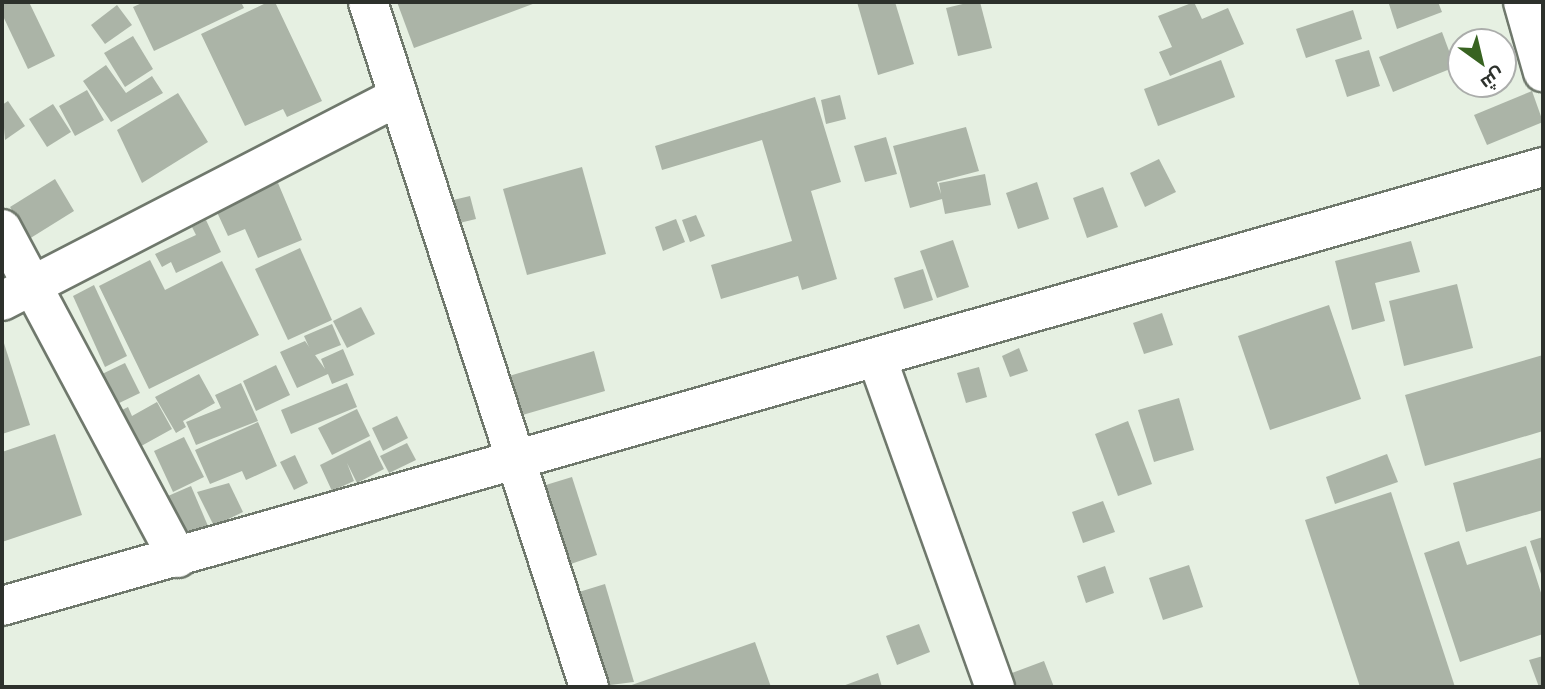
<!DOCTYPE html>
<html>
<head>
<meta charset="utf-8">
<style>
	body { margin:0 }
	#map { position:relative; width:1545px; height:689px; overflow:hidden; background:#e6f0e2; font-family:Montserrat,Cairo,sans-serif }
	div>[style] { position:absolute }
	.building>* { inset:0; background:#abb4a7 }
	.roads { filter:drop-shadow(2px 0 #6f786c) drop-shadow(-2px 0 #6f786c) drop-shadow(0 2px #6f786c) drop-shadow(0 -2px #6f786c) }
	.minor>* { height:38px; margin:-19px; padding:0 19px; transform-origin:19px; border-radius:19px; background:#fff }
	span { translate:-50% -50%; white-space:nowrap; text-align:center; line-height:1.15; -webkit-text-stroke:5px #fff; paint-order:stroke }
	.frame { position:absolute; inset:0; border:4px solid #2d312c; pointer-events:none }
	.north { position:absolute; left:1447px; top:28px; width:70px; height:70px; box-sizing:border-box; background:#fff; border:2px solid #abadab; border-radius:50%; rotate:146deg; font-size:19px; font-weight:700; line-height:28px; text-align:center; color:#2d312c }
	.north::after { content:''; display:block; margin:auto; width:24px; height:32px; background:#386321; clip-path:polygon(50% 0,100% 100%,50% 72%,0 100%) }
</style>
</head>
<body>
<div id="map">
	<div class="building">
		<i style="clip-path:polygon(2px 2px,29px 2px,55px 56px,28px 69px,2px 14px)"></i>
		<i style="clip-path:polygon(144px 2px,241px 2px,244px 8px,154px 51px,133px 7px)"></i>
		<i style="clip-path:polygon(268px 2px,275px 2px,322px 101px,287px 117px,283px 109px,245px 126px,201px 34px)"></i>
		<i style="clip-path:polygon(397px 2px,538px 2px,414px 48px)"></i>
		<i style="clip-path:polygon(857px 2px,895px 2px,914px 64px,878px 75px)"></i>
		<i style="clip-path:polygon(971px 2px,980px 2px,992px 48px,958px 56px,946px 8px)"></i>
		<i style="clip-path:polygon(1194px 2px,1202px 19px,1228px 8px,1244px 44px,1170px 76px,1159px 52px,1172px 47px,1158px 16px)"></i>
		<i style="clip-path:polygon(1395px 2px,1438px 2px,1442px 12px,1397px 29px,1389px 4px)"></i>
		<i style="clip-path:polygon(117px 5px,132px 25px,105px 44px,91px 25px)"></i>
		<i style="clip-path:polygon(1353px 10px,1362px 39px,1306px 58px,1296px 29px)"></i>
		<i style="clip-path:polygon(1442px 32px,1455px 67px,1393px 92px,1379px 57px)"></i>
		<i style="clip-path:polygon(133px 36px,153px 69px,125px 87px,104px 53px)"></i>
		<i style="clip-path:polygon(1369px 50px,1380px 86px,1347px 97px,1335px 60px)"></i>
		<i style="clip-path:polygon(1221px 60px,1235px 97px,1158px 126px,1144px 89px)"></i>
		<i style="clip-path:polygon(106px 65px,126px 93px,152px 76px,163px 93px,111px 122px,83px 81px)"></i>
		<i style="clip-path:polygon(87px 90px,104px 120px,75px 136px,59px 106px)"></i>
		<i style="clip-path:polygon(1532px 91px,1543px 122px,1487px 145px,1474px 115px)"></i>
		<i style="clip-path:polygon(178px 93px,208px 142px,142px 183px,117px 130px)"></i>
		<i style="clip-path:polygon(840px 95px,846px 119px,826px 124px,821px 100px)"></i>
		<i style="clip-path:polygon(815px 97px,841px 182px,811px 191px,837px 279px,802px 290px,798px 276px,721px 299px,711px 265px,792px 241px,762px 140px,662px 170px,655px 146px)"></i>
		<i style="clip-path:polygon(8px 101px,25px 126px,5px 140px,2px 105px)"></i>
		<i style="clip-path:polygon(53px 104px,71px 132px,47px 147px,29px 119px)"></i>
		<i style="clip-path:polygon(966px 127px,979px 171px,937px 182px,941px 194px,939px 183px,985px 174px,991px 205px,945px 214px,942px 199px,910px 208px,893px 146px)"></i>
		<i style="clip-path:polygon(886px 137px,897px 174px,865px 182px,854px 146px)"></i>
		<i style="clip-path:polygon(1159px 159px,1176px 192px,1145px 207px,1130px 173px)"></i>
		<i style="clip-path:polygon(582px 167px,606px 254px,527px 275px,503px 189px)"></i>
		<i style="clip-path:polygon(55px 179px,74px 211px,29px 239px,10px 207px)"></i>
		<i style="clip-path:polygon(1037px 182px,1049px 219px,1018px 229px,1006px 193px)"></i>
		<i style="clip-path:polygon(278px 183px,302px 240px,258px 258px,245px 229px,228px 236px,216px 210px)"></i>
		<i style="clip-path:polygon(1103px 187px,1118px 227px,1087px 238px,1073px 198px)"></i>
		<i style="clip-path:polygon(470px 196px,476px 219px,455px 224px,449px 201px)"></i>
		<i style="clip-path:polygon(696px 215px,705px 236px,690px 242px,682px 220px)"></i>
		<i style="clip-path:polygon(676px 219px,685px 242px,663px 251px,655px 227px)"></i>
		<i style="clip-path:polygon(206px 220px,221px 252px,176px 273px,171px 262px,162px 267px,155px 254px,196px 235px,192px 227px)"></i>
		<i style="clip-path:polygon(953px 240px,969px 287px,937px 298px,920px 251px)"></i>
		<i style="clip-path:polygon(1411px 241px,1420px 272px,1375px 283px,1385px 321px,1352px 330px,1335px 261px)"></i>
		<i style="clip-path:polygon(300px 248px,332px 320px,288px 340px,255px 269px)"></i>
		<i style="clip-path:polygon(150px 260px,165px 290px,222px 261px,259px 335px,149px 389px,99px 286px)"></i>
		<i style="clip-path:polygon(923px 269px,933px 300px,904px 309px,894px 278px)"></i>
		<i style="clip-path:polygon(1457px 284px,1473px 348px,1404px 366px,1389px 301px)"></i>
		<i style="clip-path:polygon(94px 285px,127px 356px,105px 367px,73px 296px)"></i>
		<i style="clip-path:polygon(1329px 305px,1361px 399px,1270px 430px,1238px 336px)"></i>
		<i style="clip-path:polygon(361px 307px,375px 334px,347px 348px,333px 321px)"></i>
		<i style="clip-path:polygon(1162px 313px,1173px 345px,1144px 354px,1133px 323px)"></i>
		<i style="clip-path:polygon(332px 324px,341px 345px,313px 356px,304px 336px)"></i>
		<i style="clip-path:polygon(2px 337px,30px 425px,2px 434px)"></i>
		<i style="clip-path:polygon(305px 341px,325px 369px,321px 359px,343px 349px,354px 375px,332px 384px,328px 374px,297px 388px,280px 352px)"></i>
		<i style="clip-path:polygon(1019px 348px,1028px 371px,1010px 377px,1002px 356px)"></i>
		<i style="clip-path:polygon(594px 351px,605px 391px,519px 416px,509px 376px)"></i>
		<i style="clip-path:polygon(1543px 355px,1543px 431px,1425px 466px,1405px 395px)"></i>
		<i style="clip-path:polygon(125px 363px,140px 393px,115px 405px,100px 375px)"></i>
		<i style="clip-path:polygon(276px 365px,290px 395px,256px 411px,243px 381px)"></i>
		<i style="clip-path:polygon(979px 367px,987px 397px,966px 403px,957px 373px)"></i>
		<i style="clip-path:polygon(199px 374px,215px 403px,183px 421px,186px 427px,176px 433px,155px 397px)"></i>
		<i style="clip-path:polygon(241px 383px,258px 421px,196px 445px,186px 422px,221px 408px,215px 395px)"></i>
		<i style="clip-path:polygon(347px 383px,357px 407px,291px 434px,281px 410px)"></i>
		<i style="clip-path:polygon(1179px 398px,1194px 450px,1154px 462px,1138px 410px)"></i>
		<i style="clip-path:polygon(157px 402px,172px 429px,134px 450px,114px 414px,128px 407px,132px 416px)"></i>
		<i style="clip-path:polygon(357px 409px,370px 436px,332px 455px,318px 428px)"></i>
		<i style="clip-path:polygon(397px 416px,408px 438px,383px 451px,372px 428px)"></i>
		<i style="clip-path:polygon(1128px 421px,1152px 484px,1118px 496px,1095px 434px)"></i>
		<i style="clip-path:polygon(258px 422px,277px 466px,246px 480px,242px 471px,210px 484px,195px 450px)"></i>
		<i style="clip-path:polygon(55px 434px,82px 515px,2px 542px,2px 452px)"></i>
		<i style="clip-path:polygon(184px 437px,204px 477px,173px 492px,154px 451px)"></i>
		<i style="clip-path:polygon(370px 440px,384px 469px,357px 483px,347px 463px,354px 481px,332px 491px,320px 465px)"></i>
		<i style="clip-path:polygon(407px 443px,416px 460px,389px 473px,380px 456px)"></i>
		<i style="clip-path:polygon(1387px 454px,1398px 482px,1335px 504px,1326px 477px)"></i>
		<i style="clip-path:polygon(295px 455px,308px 483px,294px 490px,280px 462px)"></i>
		<i style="clip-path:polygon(1543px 457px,1543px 510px,1466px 532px,1453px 483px)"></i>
		<i style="clip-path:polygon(572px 477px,597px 555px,562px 567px,536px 488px)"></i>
		<i style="clip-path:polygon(229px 483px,243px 512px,214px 526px,197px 492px)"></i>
		<i style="clip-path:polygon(191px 486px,208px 526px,185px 536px,168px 496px)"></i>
		<i style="clip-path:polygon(1391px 492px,1455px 687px,1360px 687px,1305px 520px)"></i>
		<i style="clip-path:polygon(1103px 501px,1115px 532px,1083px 543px,1072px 512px)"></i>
		<i style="clip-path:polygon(1543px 537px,1543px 580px,1530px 541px)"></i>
		<i style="clip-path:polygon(1459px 541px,1467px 565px,1526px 546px,1543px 599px,1543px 634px,1460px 662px,1424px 553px)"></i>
		<i style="clip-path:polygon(1189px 565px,1203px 607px,1163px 620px,1149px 578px)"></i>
		<i style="clip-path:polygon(1105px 566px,1114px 593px,1086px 603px,1077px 576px)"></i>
		<i style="clip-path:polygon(605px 584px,634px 682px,594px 687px,566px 596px)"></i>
		<i style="clip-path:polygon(919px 624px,930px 652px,897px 665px,886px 636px)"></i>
		<i style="clip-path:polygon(755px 642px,771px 687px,626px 687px)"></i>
		<i style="clip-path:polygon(1543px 656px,1543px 687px,1539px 687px,1529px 660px)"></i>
		<i style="clip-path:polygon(1044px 661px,1054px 687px,1004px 687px,1001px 677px)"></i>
		<i style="clip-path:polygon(878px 673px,882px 687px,840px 687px)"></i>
	</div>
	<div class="roads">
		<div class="minor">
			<i style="left:368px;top:2px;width:720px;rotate:72.12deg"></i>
			<i style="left:1523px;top:2px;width:73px;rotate:74.1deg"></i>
			<i style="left:2px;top:229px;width:373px;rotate:61.9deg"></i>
			<i style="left:2px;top:301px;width:443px;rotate:-27.3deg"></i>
			<i style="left:877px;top:358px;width:350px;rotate:70.3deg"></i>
			<i style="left:2px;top:606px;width:1602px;rotate:-15.9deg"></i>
		</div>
	</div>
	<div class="frame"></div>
	<div class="north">ش</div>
</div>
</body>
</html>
